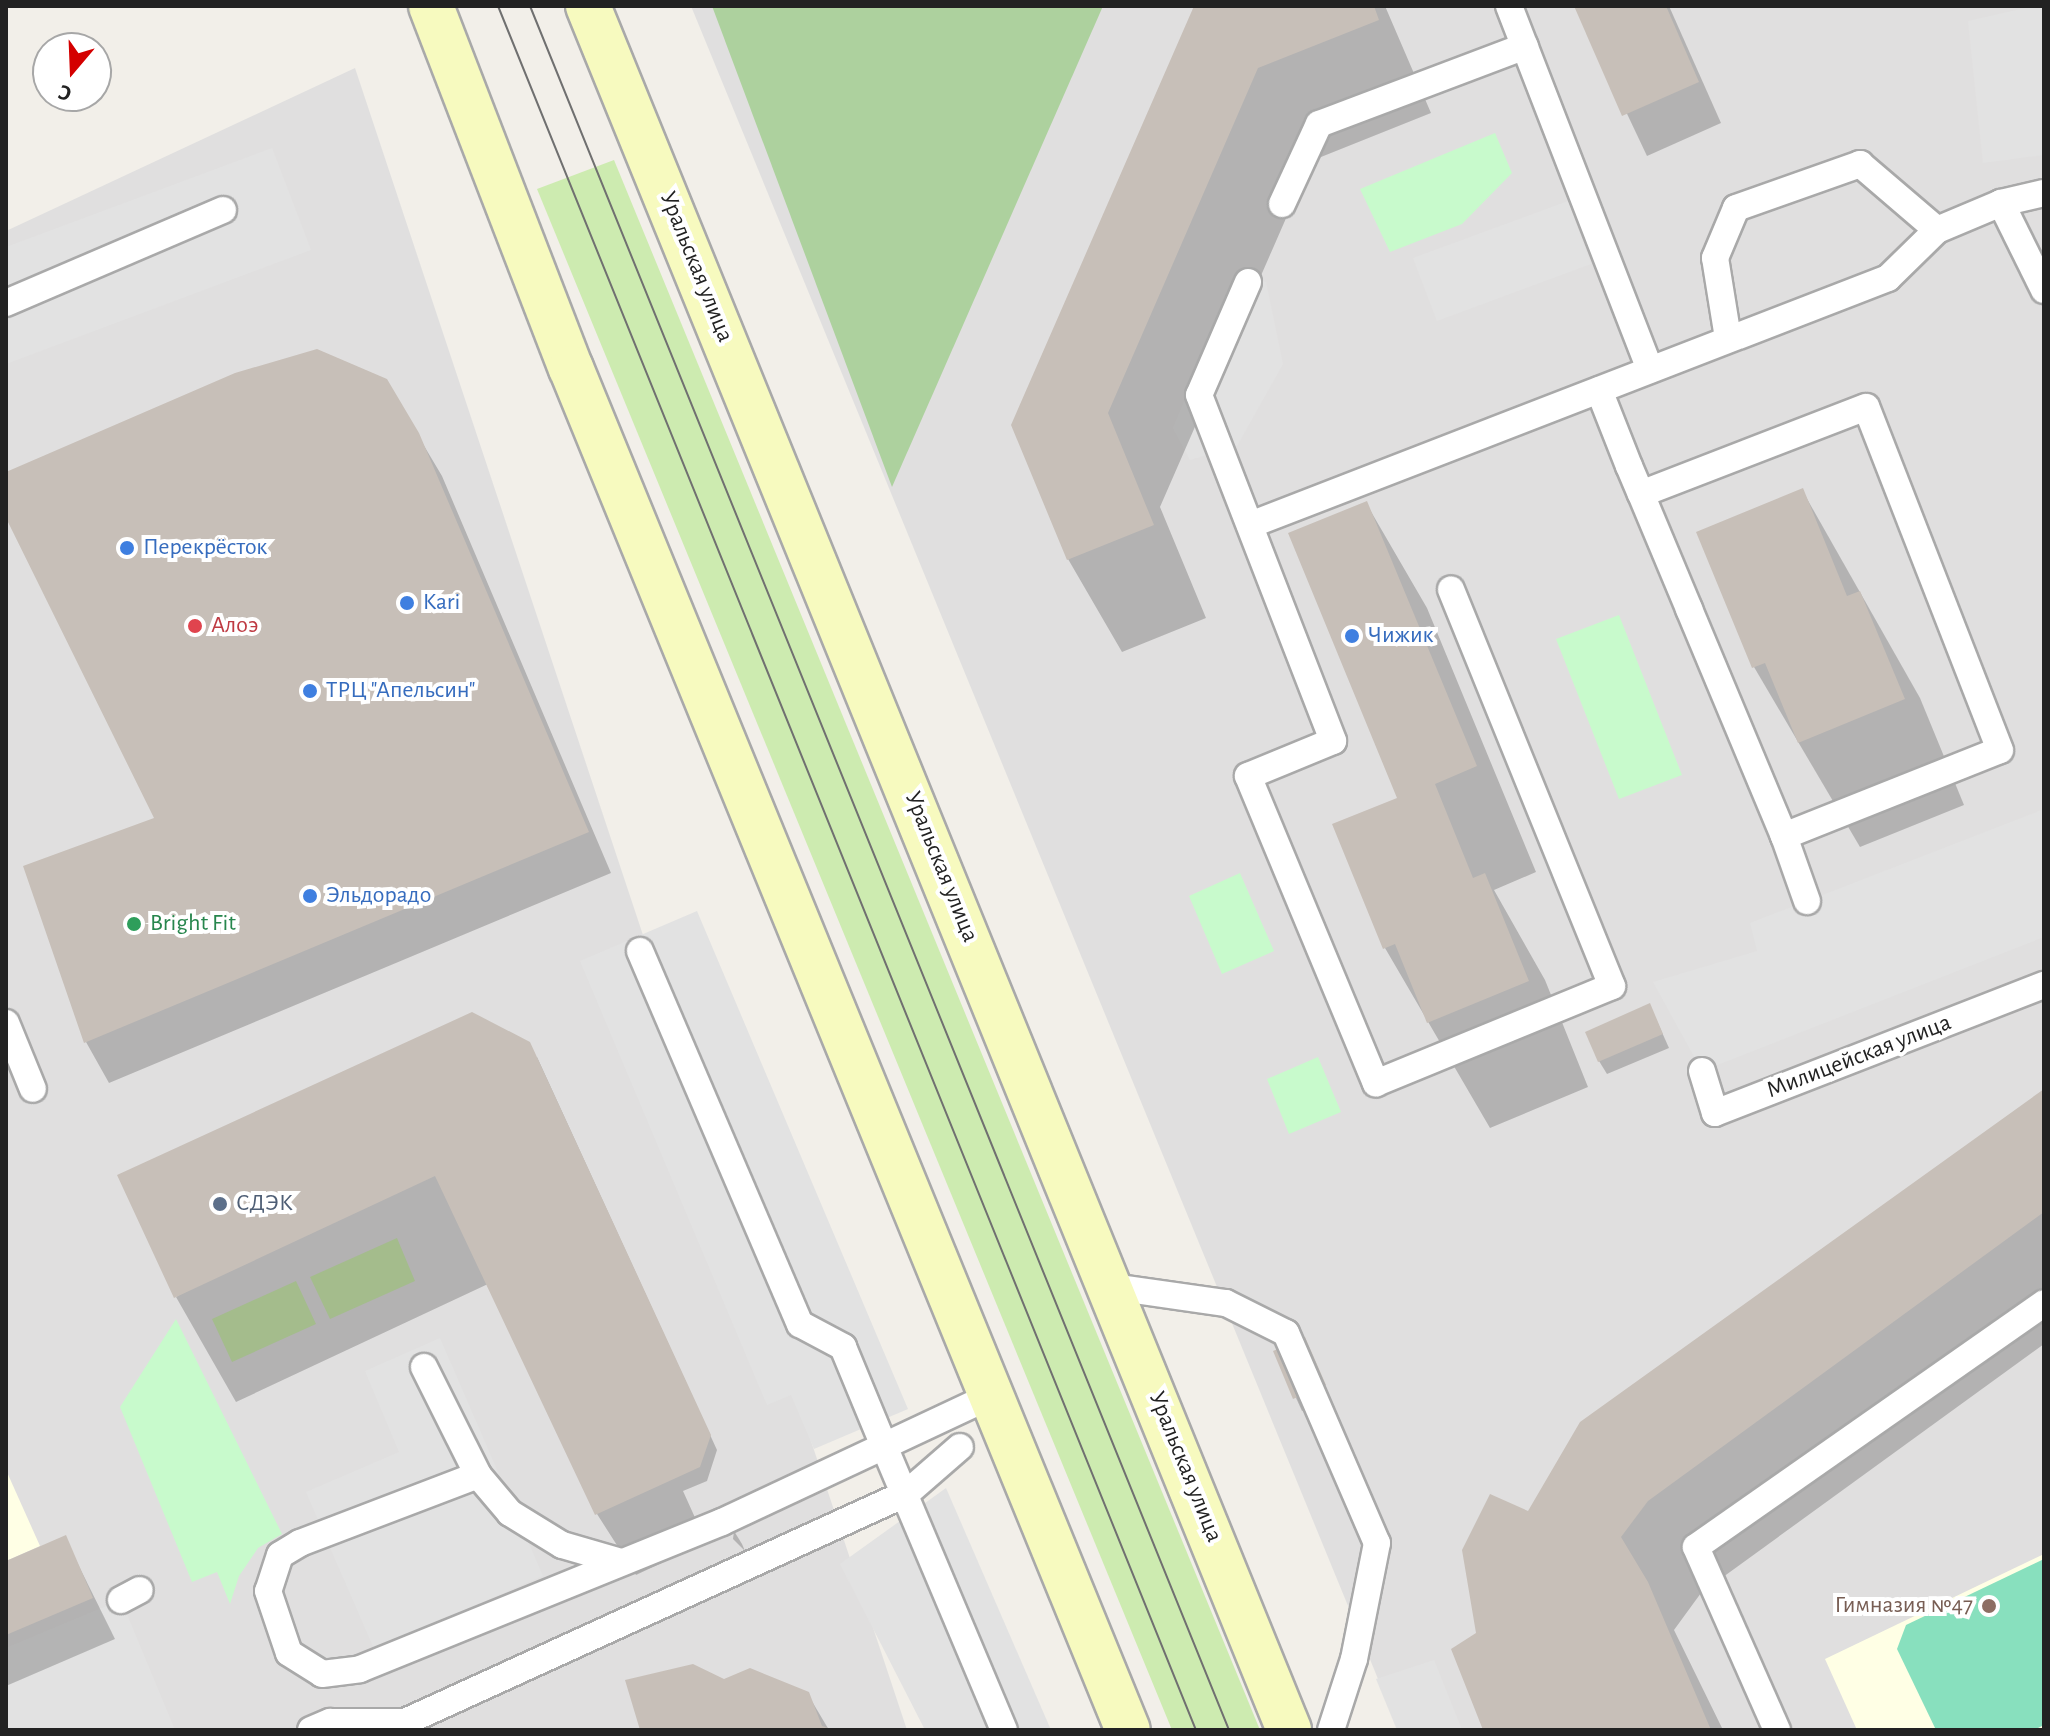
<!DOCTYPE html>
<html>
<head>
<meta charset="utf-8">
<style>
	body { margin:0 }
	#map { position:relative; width:2050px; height:1736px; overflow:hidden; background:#f2efe9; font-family:"Alegreya Sans",sans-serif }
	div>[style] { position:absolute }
	.residential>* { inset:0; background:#e0dfdf }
	.education>* { inset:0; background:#ffffe5 }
	.grass>* { inset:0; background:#cdebb0 }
	.forest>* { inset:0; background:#add19e }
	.park>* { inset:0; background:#c8facc }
	.pitch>* { inset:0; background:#88e0be }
	.parking>* { inset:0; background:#e2e2e2 }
	.shadow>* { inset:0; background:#0003 }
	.building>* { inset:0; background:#c7bfb8 }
	.roads { filter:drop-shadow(2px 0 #a9a9a9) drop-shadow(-2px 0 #a9a9a9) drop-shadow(0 2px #a9a9a9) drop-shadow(0 -2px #a9a9a9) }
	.lane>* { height:26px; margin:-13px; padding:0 13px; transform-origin:13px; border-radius:13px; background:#fff }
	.secondary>* { height:44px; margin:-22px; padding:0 22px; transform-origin:22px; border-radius:22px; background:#f7fabf }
	.tram>* { height:2px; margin:-1px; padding:0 1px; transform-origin:1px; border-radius:1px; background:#707070 }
	.dots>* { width:22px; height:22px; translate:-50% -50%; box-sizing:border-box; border:4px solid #fff; border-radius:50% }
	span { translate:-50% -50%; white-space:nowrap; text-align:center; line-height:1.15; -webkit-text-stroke:8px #fff; paint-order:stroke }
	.street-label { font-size:24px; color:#222 }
	.shop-label { font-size:24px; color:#366cbe }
	.left { translate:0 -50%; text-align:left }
	.health-label { font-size:24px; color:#be3a42 }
	.leisure-label { font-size:24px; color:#27864d }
	.service-label { font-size:24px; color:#4e5e75 }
	.education-label { font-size:24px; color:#785e54 }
	.right { translate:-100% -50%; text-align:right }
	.frame { position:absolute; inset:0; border:8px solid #222; pointer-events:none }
	.north { position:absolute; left:32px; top:32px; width:80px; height:80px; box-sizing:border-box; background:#fff; border:2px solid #a7a7a7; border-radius:50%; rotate:199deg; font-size:22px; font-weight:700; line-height:32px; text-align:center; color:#222 }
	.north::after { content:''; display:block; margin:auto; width:28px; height:36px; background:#d40000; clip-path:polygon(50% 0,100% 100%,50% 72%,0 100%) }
</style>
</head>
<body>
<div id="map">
	<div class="residential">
		<i style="clip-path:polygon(691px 6px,2044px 6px,2044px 1730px,1399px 1730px)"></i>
		<i style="clip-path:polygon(355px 68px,907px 1730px,6px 1730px,6px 231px)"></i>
	</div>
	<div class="education">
		<i style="clip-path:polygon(6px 1470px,40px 1546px,6px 1561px)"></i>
		<i style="clip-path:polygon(2044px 1554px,2044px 1730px,1857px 1730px,1825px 1659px)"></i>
	</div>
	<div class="grass">
		<i style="clip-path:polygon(614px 160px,1260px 1730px,1172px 1730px,537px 189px)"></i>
		<i style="clip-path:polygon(397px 1238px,415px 1281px,330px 1319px,310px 1277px)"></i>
		<i style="clip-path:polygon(296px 1281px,316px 1324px,232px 1362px,212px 1319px)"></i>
	</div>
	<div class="forest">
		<i style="clip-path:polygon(712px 6px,1103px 6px,892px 487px)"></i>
	</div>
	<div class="park">
		<i style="clip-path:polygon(1495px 133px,1512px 173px,1462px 224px,1390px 252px,1360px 189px)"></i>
		<i style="clip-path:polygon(1619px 615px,1682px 775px,1619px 799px,1556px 639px)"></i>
		<i style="clip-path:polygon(1240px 873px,1274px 951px,1222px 974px,1189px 896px)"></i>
		<i style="clip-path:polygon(1318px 1057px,1341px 1112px,1289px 1134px,1267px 1079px)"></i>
		<i style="clip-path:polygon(176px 1319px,282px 1534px,258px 1548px,239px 1576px,230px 1604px,217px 1572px,192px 1582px,120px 1407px)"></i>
	</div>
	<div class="pitch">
		<i style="clip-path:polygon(2044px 1559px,2044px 1725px,2034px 1730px,1936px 1730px,1897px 1649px,1906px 1625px)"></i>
	</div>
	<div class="parking">
		<i style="clip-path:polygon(2034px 6px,2044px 6px,2044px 155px,1983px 163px,1968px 21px)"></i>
		<i style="clip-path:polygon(272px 148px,311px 250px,6px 364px,6px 247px)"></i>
		<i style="clip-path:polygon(1568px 201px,1591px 264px,1437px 321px,1413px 258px)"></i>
		<i style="clip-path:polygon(1237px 277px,1266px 282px,1283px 364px,1237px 446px,1190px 460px,1173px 428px)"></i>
		<i style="clip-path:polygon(2044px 809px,2044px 937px,1702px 1071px,1653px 982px,1757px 951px,1750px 923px)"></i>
		<i style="clip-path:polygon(697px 911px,908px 1409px,814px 1449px,791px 1395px,767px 1405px,580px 961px)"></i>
		<i style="clip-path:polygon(440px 1338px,543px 1576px,374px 1649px,306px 1492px,399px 1452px,365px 1371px)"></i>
		<i style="clip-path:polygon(946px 1488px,1051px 1730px,925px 1730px,840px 1564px)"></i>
		<i style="clip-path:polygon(121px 1600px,175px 1730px,6px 1730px,6px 1648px)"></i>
		<i style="clip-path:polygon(1434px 1660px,1462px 1730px,1397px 1730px,1376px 1679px)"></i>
	</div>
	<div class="shadow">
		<i style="clip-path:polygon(1196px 6px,1385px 6px,1431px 113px,1311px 161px,1160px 507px,1206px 618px,1122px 652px,1068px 559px)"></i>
		<i style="clip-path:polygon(1576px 6px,1669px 6px,1721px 123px,1647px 156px)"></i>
		<i style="clip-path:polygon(417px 434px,442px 476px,611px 873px,109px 1083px,86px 1042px,157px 819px,6px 513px,6px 474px)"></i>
		<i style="clip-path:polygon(1802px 490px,1920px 698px,1964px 805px,1860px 847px,1754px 667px)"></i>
		<i style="clip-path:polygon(1366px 503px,1427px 608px,1536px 872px,1494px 890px,1545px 980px,1588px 1087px,1490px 1128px,1385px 948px,1334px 825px,1399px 799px)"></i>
		<i style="clip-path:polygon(1656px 1019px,1669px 1048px,1607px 1074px,1599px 1061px)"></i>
		<i style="clip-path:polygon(537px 1057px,717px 1450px,707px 1481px,683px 1491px,706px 1542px,636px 1575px,597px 1514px,488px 1284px,236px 1402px,176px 1297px)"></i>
		<i style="clip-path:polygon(2044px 1091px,2044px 1344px,1701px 1593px,1674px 1630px,1723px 1730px,1485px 1730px,1478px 1634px,1528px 1514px,1582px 1423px)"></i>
		<i style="clip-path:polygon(1305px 1339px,1331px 1399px,1302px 1411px,1275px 1352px)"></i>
		<i style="clip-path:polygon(734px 1531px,742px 1544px,745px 1551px,733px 1539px)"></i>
		<i style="clip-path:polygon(65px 1538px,115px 1639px,6px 1686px,6px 1563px)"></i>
		<i style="clip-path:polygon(724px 1681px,807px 1693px,829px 1730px,642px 1730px)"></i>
	</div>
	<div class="building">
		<i style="clip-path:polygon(1194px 6px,1374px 6px,1379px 20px,1258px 68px,1108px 413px,1154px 525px,1067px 560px,1011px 425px)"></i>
		<i style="clip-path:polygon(1574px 6px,1666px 6px,1699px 82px,1622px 116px)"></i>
		<i style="clip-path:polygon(317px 349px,387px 379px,419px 433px,589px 832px,84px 1043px,23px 866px,154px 818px,6px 518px,6px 472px,235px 373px)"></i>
		<i style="clip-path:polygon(1803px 488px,1847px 596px,1860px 591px,1905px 699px,1798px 743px,1765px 663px,1752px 668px,1696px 532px)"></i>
		<i style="clip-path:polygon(1367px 501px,1477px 766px,1435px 784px,1473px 878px,1485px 873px,1529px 981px,1427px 1023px,1395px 944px,1383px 949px,1332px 824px,1397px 798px,1288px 533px)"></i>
		<i style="clip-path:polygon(1650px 1003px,1663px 1034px,1598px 1062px,1585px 1032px)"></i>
		<i style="clip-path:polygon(472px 1012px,530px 1042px,711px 1435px,700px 1467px,595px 1515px,435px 1176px,174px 1298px,117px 1175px)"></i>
		<i style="clip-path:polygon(2044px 1089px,2044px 1212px,1648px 1501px,1621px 1537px,1648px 1582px,1711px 1730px,1483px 1730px,1451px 1649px,1476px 1633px,1462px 1550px,1490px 1494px,1528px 1511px,1580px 1422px)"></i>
		<i style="clip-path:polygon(1305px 1337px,1326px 1385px,1293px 1399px,1273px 1351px)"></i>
		<i style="clip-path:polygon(66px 1535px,93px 1598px,6px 1635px,6px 1561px)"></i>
		<i style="clip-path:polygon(693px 1664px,724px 1679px,750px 1668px,809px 1692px,822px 1726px,834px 1730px,640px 1730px,625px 1680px)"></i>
	</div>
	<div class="roads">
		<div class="lane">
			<i style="left:1509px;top:6px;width:390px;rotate:68.8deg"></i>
			<i style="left:2001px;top:203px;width:97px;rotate:63.7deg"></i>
			<i style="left:1282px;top:204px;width:88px;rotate:-65.2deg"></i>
			<i style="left:1319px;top:124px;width:220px;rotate:-20.7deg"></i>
			<i style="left:1248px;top:282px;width:123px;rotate:113.4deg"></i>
			<i style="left:1199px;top:395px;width:371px;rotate:68.8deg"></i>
			<i style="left:1333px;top:741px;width:92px;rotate:157.6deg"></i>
			<i style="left:1248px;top:776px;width:333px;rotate:67.4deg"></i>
			<i style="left:1376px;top:1083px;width:255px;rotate:-22.3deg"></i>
			<i style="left:1612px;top:986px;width:428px;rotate:-112.1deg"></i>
			<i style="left:6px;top:303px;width:236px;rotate:-23.2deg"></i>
			<i style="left:1728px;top:338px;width:81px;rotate:-99.2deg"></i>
			<i style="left:1715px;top:258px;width:54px;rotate:-67.2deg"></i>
			<i style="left:1736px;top:208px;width:132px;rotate:-19.5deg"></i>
			<i style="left:1860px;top:164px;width:101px;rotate:40.6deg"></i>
			<i style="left:1599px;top:390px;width:82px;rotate:68.5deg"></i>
			<i style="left:1629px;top:466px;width:30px;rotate:67deg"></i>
			<i style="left:1641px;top:494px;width:125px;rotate:67.3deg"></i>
			<i style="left:1689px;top:609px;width:246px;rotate:67.3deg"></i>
			<i style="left:1784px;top:836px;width:232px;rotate:-21.7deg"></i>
			<i style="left:2000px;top:750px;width:368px;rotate:-111.3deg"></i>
			<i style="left:1866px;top:407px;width:241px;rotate:158.9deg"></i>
			<i style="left:1250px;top:525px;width:684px;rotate:-21.16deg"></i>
			<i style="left:1888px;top:278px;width:69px;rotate:-44.4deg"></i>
			<i style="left:1937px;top:230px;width:69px;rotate:-22.9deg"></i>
			<i style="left:2001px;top:203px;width:44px;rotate:-13.1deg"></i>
			<i style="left:1784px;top:836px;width:69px;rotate:70.5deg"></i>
			<i style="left:640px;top:951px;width:406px;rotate:66.8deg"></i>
			<i style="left:800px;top:1324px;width:49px;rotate:28.1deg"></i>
			<i style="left:843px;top:1347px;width:107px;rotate:67.5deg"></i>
			<i style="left:884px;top:1446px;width:120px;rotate:-25.1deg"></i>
			<i style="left:6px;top:1023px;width:71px;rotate:67.8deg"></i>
			<i style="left:1702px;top:1071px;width:44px;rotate:72.8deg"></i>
			<i style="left:1715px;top:1113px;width:353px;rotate:-21.3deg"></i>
			<i style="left:1113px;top:1287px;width:114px;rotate:8.1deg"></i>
			<i style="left:1226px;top:1303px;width:67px;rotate:26.6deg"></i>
			<i style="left:1286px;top:1333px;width:229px;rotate:66.6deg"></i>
			<i style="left:1377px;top:1543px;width:118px;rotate:101.2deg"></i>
			<i style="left:1354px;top:1659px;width:75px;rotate:107.9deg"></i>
			<i style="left:424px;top:1367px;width:121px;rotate:63.4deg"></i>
			<i style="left:621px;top:1562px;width:61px;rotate:-163.9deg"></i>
			<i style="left:562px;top:1545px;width:61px;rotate:-148.4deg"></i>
			<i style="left:510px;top:1513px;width:50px;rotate:-130.1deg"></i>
			<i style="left:478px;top:1475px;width:191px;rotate:159.1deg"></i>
			<i style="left:300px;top:1543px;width:23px;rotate:149deg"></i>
			<i style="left:280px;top:1555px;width:38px;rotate:108deg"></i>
			<i style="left:268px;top:1591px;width:65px;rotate:71.3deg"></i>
			<i style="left:289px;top:1653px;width:39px;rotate:32deg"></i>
			<i style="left:322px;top:1674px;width:38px;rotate:-7deg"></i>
			<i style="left:360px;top:1669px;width:391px;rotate:-22.1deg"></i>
			<i style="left:722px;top:1522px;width:179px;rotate:-25.1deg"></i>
			<i style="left:884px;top:1446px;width:308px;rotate:67.1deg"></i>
			<i style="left:121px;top:1600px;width:21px;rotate:-28deg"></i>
			<i style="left:311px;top:1730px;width:21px;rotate:-23deg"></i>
			<i style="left:330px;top:1722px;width:75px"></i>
			<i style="left:405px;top:1722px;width:552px;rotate:-24.52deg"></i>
			<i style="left:907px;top:1493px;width:70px;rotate:-41deg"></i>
			<i style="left:1777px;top:1730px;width:200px;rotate:-113.9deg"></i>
			<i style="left:1696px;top:1547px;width:425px;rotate:-35deg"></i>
		</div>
		<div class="secondary">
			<i style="left:431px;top:6px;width:388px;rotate:68.9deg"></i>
			<i style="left:571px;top:368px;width:1471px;rotate:67.76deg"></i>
			<i style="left:588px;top:6px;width:1861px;rotate:67.87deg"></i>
		</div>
	</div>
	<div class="tram">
		<i style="left:498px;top:6px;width:1860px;rotate:67.96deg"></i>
		<i style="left:530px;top:6px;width:1860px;rotate:67.93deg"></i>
	</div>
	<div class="dots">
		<i style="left:127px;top:548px;background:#3f7fe0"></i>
		<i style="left:407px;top:603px;background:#3f7fe0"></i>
		<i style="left:195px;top:626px;background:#e0444e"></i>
		<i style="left:1352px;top:636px;background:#3f7fe0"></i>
		<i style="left:310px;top:691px;background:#3f7fe0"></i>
		<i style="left:310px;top:896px;background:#3f7fe0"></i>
		<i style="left:134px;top:924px;background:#2e9e5b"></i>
		<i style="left:220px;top:1204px;background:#5c6f8a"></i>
		<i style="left:1989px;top:1606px;background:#8d6e63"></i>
	</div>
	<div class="street-label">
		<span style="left:696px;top:267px;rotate:68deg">Уральская улица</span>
		<span style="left:941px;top:867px;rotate:68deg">Уральская улица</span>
		<span style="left:1859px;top:1057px;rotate:-21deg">Милицейская улица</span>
		<span style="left:1185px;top:1467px;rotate:68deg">Уральская улица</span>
	</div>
	<div class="shop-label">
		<span class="left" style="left:143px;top:548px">Перекрёсток</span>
		<span class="left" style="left:423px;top:603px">Kari</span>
		<span class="left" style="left:1368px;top:636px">Чижик</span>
		<span class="left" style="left:326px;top:691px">ТРЦ "Апельсин"</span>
		<span class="left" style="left:326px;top:896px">Эльдорадо</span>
	</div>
	<div class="health-label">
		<span class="left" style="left:211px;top:626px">Алоэ</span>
	</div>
	<div class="leisure-label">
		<span class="left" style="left:150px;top:924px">Bright Fit</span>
	</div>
	<div class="service-label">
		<span class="left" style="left:236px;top:1204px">СДЭК</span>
	</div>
	<div class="education-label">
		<span class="right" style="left:1973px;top:1606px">Гимназия №47</span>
	</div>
	<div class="frame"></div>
	<div class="north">С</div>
</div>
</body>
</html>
